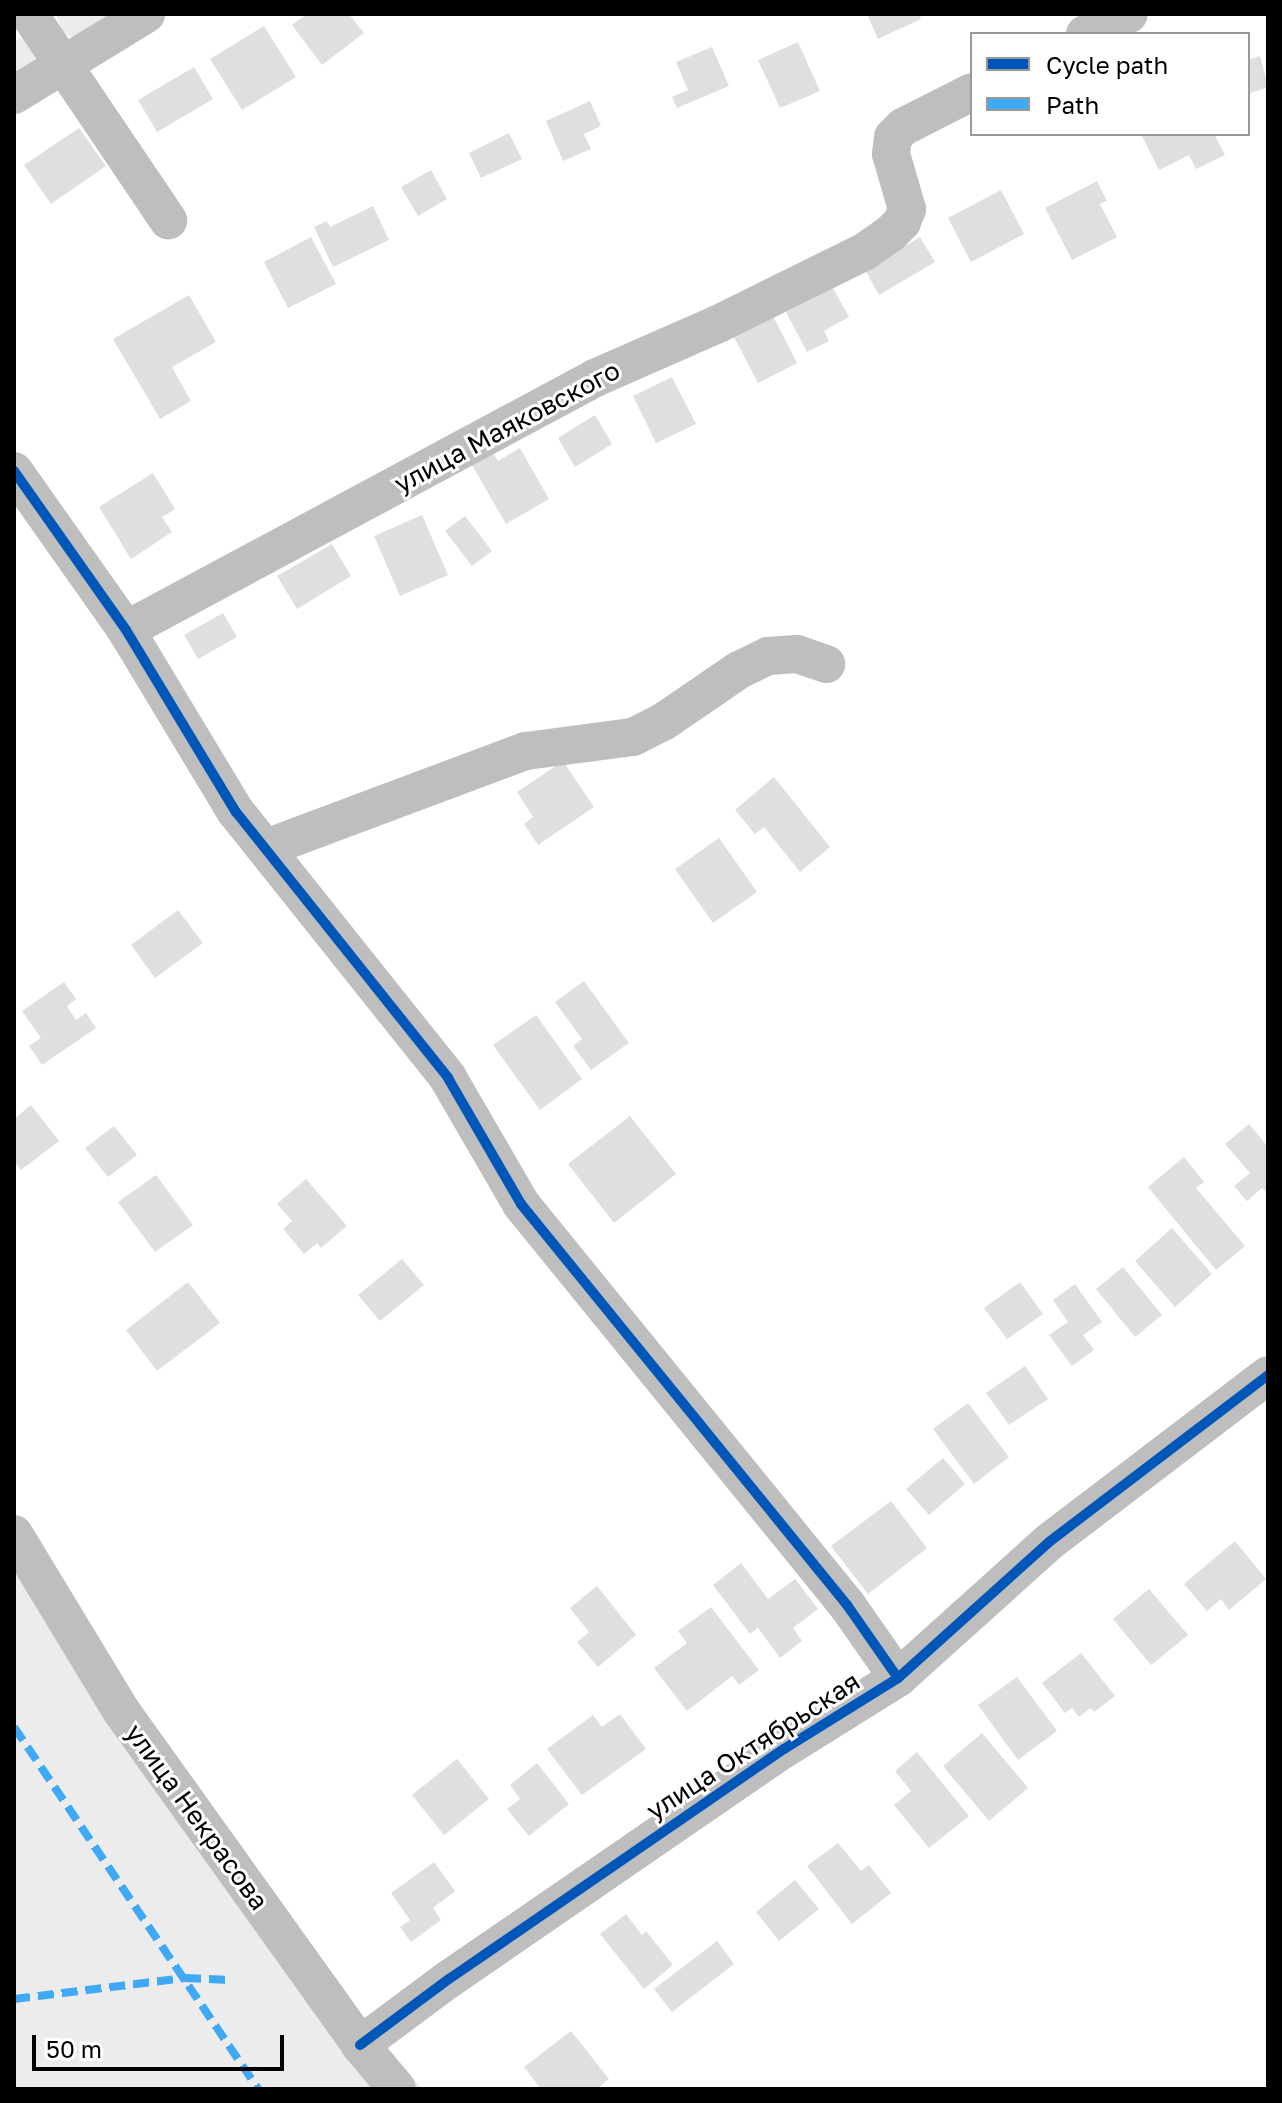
<!DOCTYPE html>
<html>
<head>
<meta charset="utf-8">
<style>
	body { margin:0 }
	#map { position:relative; width:1282px; height:2103px; overflow:hidden; background:#fff; font-family:"Golos Text",sans-serif }
	div>[style] { position:absolute }
	.green>* { inset:0; background:#ececec }
	.building>* { inset:0; background:#dfdfdf }
	.minor>* { height:38px; margin:-19px; padding:0 19px; transform-origin:19px; border-radius:19px; background:#bebebe }
	.quiet>* { height:8px; margin-top:-4px; transform-origin:0; background:repeating-linear-gradient(90deg,#3fa9f5 0 16px,transparent 0 24px) }
	.cycleway>* { height:10px; margin:-5px; padding:0 5px; transform-origin:5px; border-radius:5px; background:#0057b8 }
	span { translate:-50% -50%; white-space:nowrap; text-align:center; line-height:1.15; -webkit-text-stroke:6px #fff; paint-order:stroke }
	.street-label { font-size:26px; color:#000 }
	.frame { position:absolute; inset:0; border:16px solid #000; pointer-events:none }
	.legend { position:absolute; left:970px; top:32px; width:280px; height:104px; box-sizing:border-box; background:#fff; border:2px solid #999; margin:0; padding:10px 14px; list-style:none; font-size:24px; color:#000 }
	.legend li { display:flex; align-items:center; gap:16px; height:40px }
	.legend b { width:40px; border:2px solid #999 }
	.scale { position:absolute; left:32px; top:2035px; width:252px; height:36px; box-sizing:border-box; border:4px solid #000; border-top:0; padding-left:10px; font-size:24px; line-height:28px; white-space:nowrap; color:#000; -webkit-text-stroke:6px #fff; paint-order:stroke }
</style>
</head>
<body>
<div id="map">
	<div class="green">
		<i style="clip-path:polygon(56px 14px,132px 14px,72px 38px,61px 29px)"></i>
		<i style="clip-path:polygon(24px 36px,41px 55px,14px 82px,14px 42px)"></i>
		<i style="clip-path:polygon(14px 1520px,306px 1969px,317px 1961px,422px 2089px,14px 2089px)"></i>
	</div>
	<div class="building">
		<i style="clip-path:polygon(307px 14px,349px 14px,364px 33px,322px 65px,292px 25px)"></i>
		<i style="clip-path:polygon(867px 14px,919px 14px,921px 19px,878px 39px)"></i>
		<i style="clip-path:polygon(264px 26px,296px 77px,242px 110px,210px 59px)"></i>
		<i style="clip-path:polygon(798px 42px,820px 91px,780px 108px,758px 60px)"></i>
		<i style="clip-path:polygon(712px 47px,729px 86px,677px 108px,672px 97px,688px 90px,676px 62px)"></i>
		<i style="clip-path:polygon(1260px 56px,1268px 87px,1248px 94px,1248px 60px)"></i>
		<i style="clip-path:polygon(194px 67px,213px 99px,157px 132px,138px 100px)"></i>
		<i style="clip-path:polygon(590px 101px,601px 126px,584px 134px,591px 149px,563px 161px,546px 121px)"></i>
		<i style="clip-path:polygon(79px 128px,106px 166px,51px 204px,24px 165px)"></i>
		<i style="clip-path:polygon(509px 133px,522px 159px,481px 178px,469px 153px)"></i>
		<i style="clip-path:polygon(1141px 134px,1214px 134px,1225px 155px,1196px 169px,1189px 155px,1159px 170px)"></i>
		<i style="clip-path:polygon(431px 170px,447px 199px,418px 216px,401px 187px)"></i>
		<i style="clip-path:polygon(1097px 181px,1107px 201px,1100px 204px,1117px 237px,1072px 260px,1045px 208px)"></i>
		<i style="clip-path:polygon(1001px 190px,1024px 234px,971px 262px,948px 218px)"></i>
		<i style="clip-path:polygon(373px 206px,389px 240px,333px 267px,314px 227px,327px 221px,330px 227px)"></i>
		<i style="clip-path:polygon(311px 237px,336px 284px,288px 308px,264px 262px)"></i>
		<i style="clip-path:polygon(920px 237px,935px 262px,879px 295px,865px 270px)"></i>
		<i style="clip-path:polygon(833px 288px,849px 317px,824px 331px,829px 341px,807px 352px,786px 312px)"></i>
		<i style="clip-path:polygon(189px 295px,216px 342px,172px 367px,191px 401px,160px 419px,113px 339px)"></i>
		<i style="clip-path:polygon(773px 316px,797px 363px,758px 383px,734px 337px)"></i>
		<i style="clip-path:polygon(672px 377px,696px 424px,656px 443px,633px 396px)"></i>
		<i style="clip-path:polygon(595px 415px,612px 444px,575px 467px,558px 438px)"></i>
		<i style="clip-path:polygon(520px 448px,549px 499px,506px 524px,472px 465px,493px 453px,498px 461px)"></i>
		<i style="clip-path:polygon(153px 473px,175px 509px,162px 517px,172px 532px,131px 559px,99px 507px)"></i>
		<i style="clip-path:polygon(422px 515px,448px 575px,400px 596px,374px 536px)"></i>
		<i style="clip-path:polygon(465px 516px,492px 551px,472px 566px,445px 531px)"></i>
		<i style="clip-path:polygon(332px 544px,351px 576px,297px 609px,277px 576px)"></i>
		<i style="clip-path:polygon(223px 613px,237px 637px,198px 659px,184px 635px)"></i>
		<i style="clip-path:polygon(563px 761px,594px 807px,538px 845px,524px 824px,533px 817px,517px 792px)"></i>
		<i style="clip-path:polygon(774px 777px,830px 847px,800px 872px,764px 827px,755px 834px,735px 810px)"></i>
		<i style="clip-path:polygon(719px 838px,757px 892px,713px 923px,675px 869px)"></i>
		<i style="clip-path:polygon(178px 910px,203px 943px,155px 978px,131px 945px)"></i>
		<i style="clip-path:polygon(584px 981px,629px 1043px,591px 1070px,573px 1046px,582px 1039px,555px 1002px)"></i>
		<i style="clip-path:polygon(64px 982px,76px 999px,67px 1006px,76px 1020px,86px 1013px,96px 1028px,42px 1065px,29px 1046px,41px 1038px,22px 1011px)"></i>
		<i style="clip-path:polygon(536px 1015px,582px 1079px,540px 1110px,493px 1045px)"></i>
		<i style="clip-path:polygon(31px 1105px,59px 1141px,21px 1170px,14px 1161px,14px 1119px)"></i>
		<i style="clip-path:polygon(630px 1116px,676px 1174px,614px 1223px,568px 1164px)"></i>
		<i style="clip-path:polygon(1249px 1124px,1268px 1147px,1268px 1194px,1262px 1188px,1247px 1201px,1234px 1186px,1250px 1173px,1225px 1144px)"></i>
		<i style="clip-path:polygon(114px 1126px,137px 1155px,108px 1177px,85px 1148px)"></i>
		<i style="clip-path:polygon(1184px 1157px,1204px 1182px,1196px 1188px,1245px 1246px,1216px 1270px,1148px 1187px)"></i>
		<i style="clip-path:polygon(156px 1175px,193px 1225px,155px 1252px,118px 1202px)"></i>
		<i style="clip-path:polygon(306px 1179px,347px 1226px,321px 1248px,317px 1243px,304px 1254px,283px 1229px,292px 1221px,277px 1204px)"></i>
		<i style="clip-path:polygon(1172px 1228px,1212px 1274px,1175px 1307px,1135px 1261px)"></i>
		<i style="clip-path:polygon(402px 1259px,424px 1285px,380px 1321px,358px 1295px)"></i>
		<i style="clip-path:polygon(1123px 1267px,1162px 1315px,1135px 1337px,1096px 1289px)"></i>
		<i style="clip-path:polygon(188px 1282px,220px 1323px,157px 1371px,126px 1330px)"></i>
		<i style="clip-path:polygon(1020px 1282px,1043px 1314px,1007px 1339px,984px 1308px)"></i>
		<i style="clip-path:polygon(1075px 1284px,1102px 1322px,1083px 1335px,1094px 1350px,1072px 1366px,1049px 1335px,1068px 1322px,1053px 1300px)"></i>
		<i style="clip-path:polygon(1025px 1366px,1048px 1399px,1009px 1425px,986px 1393px)"></i>
		<i style="clip-path:polygon(968px 1403px,1009px 1457px,974px 1484px,933px 1429px)"></i>
		<i style="clip-path:polygon(943px 1458px,965px 1484px,929px 1515px,906px 1489px)"></i>
		<i style="clip-path:polygon(891px 1501px,927px 1548px,868px 1594px,831px 1546px)"></i>
		<i style="clip-path:polygon(1235px 1541px,1266px 1579px,1229px 1610px,1221px 1599px,1207px 1611px,1184px 1584px)"></i>
		<i style="clip-path:polygon(741px 1563px,768px 1599px,795px 1579px,818px 1609px,793px 1628px,802px 1641px,780px 1658px,758px 1628px,750px 1634px,713px 1585px)"></i>
		<i style="clip-path:polygon(597px 1586px,636px 1635px,598px 1667px,577px 1642px,589px 1632px,570px 1608px)"></i>
		<i style="clip-path:polygon(1149px 1589px,1188px 1635px,1151px 1665px,1113px 1619px)"></i>
		<i style="clip-path:polygon(711px 1607px,759px 1670px,739px 1685px,732px 1676px,687px 1711px,654px 1668px,687px 1643px,678px 1631px)"></i>
		<i style="clip-path:polygon(1081px 1653px,1115px 1696px,1094px 1712px,1091px 1708px,1079px 1717px,1072px 1708px,1065px 1713px,1042px 1683px)"></i>
		<i style="clip-path:polygon(1017px 1677px,1057px 1731px,1018px 1760px,978px 1705px)"></i>
		<i style="clip-path:polygon(620px 1714px,646px 1749px,582px 1795px,547px 1749px,593px 1715px,602px 1727px)"></i>
		<i style="clip-path:polygon(982px 1733px,1028px 1788px,989px 1821px,943px 1766px)"></i>
		<i style="clip-path:polygon(917px 1752px,969px 1816px,929px 1848px,894px 1805px,911px 1791px,895px 1771px)"></i>
		<i style="clip-path:polygon(457px 1759px,489px 1799px,444px 1835px,412px 1795px)"></i>
		<i style="clip-path:polygon(537px 1763px,569px 1804px,529px 1836px,507px 1809px,520px 1799px,510px 1785px)"></i>
		<i style="clip-path:polygon(838px 1843px,861px 1871px,869px 1865px,891px 1893px,852px 1924px,807px 1866px)"></i>
		<i style="clip-path:polygon(434px 1862px,455px 1891px,433px 1908px,441px 1920px,411px 1942px,400px 1927px,410px 1920px,391px 1893px)"></i>
		<i style="clip-path:polygon(795px 1880px,819px 1909px,779px 1941px,756px 1912px)"></i>
		<i style="clip-path:polygon(626px 1914px,642px 1935px,646px 1931px,673px 1965px,644px 1989px,600px 1934px)"></i>
		<i style="clip-path:polygon(717px 1941px,734px 1964px,672px 2012px,654px 1989px)"></i>
		<i style="clip-path:polygon(571px 2031px,609px 2079px,597px 2089px,541px 2089px,524px 2067px)"></i>
	</div>
	<div class="minor">
		<i style="left:29px;top:14px;width:249px;rotate:56deg"></i>
		<i style="left:1085px;top:34px;width:48px;rotate:-24.4deg"></i>
		<i style="left:14px;top:95px;width:155px;rotate:-31.5deg"></i>
		<i style="left:14px;top:471px;width:194px;rotate:54.8deg"></i>
		<i style="left:126px;top:630px;width:213px;rotate:58.9deg"></i>
		<i style="left:236px;top:812px;width:340px;rotate:51.4deg"></i>
		<i style="left:448px;top:1078px;width:146px;rotate:59.9deg"></i>
		<i style="left:521px;top:1204px;width:517px;rotate:50.89deg"></i>
		<i style="left:847px;top:1605px;width:89px;rotate:55.1deg"></i>
		<i style="left:126px;top:630px;width:532px;rotate:-28.25deg"></i>
		<i style="left:595px;top:378px;width:134px;rotate:-23.7deg"></i>
		<i style="left:718px;top:324px;width:163px;rotate:-26.3deg"></i>
		<i style="left:864px;top:252px;width:33px;rotate:-35deg"></i>
		<i style="left:891px;top:233px;width:16px;rotate:-45deg"></i>
		<i style="left:902px;top:222px;width:14px;rotate:-69deg"></i>
		<i style="left:907px;top:209px;width:57px;rotate:-106.2deg"></i>
		<i style="left:891px;top:154px;width:17px;rotate:-83deg"></i>
		<i style="left:893px;top:137px;width:14px;rotate:-45deg"></i>
		<i style="left:903px;top:127px;width:77px;rotate:-26.9deg"></i>
		<i style="left:266px;top:848px;width:278px;rotate:-20.5deg"></i>
		<i style="left:526px;top:751px;width:108px;rotate:-7.5deg"></i>
		<i style="left:633px;top:737px;width:34px;rotate:-27deg"></i>
		<i style="left:663px;top:722px;width:92px;rotate:-34.4deg"></i>
		<i style="left:739px;top:670px;width:32px;rotate:-26deg"></i>
		<i style="left:768px;top:656px;width:29px;rotate:-4deg"></i>
		<i style="left:797px;top:654px;width:31px;rotate:19deg"></i>
		<i style="left:14px;top:1534px;width:208px;rotate:58.8deg"></i>
		<i style="left:122px;top:1712px;width:409px;rotate:54.4deg"></i>
		<i style="left:360px;top:2045px;width:57px;rotate:49.9deg"></i>
		<i style="left:360px;top:2045px;width:111px;rotate:-36.6deg"></i>
		<i style="left:449px;top:1979px;width:406px;rotate:-34.5deg"></i>
		<i style="left:784px;top:1749px;width:134px;rotate:-31.9deg"></i>
		<i style="left:898px;top:1678px;width:203px;rotate:-42deg"></i>
		<i style="left:1049px;top:1542px;width:275px;rotate:-37.3deg"></i>
	</div>
	<div class="quiet">
		<i style="left:14px;top:1727px;width:437px;rotate:56deg"></i>
		<i style="left:14px;top:1999px;width:172px;rotate:-7deg"></i>
		<i style="left:185px;top:1978px;width:46px;rotate:2.5deg"></i>
	</div>
	<div class="cycleway">
		<i style="left:14px;top:471px;width:194px;rotate:54.8deg"></i>
		<i style="left:126px;top:630px;width:213px;rotate:58.9deg"></i>
		<i style="left:236px;top:812px;width:340px;rotate:51.4deg"></i>
		<i style="left:448px;top:1078px;width:146px;rotate:59.9deg"></i>
		<i style="left:521px;top:1204px;width:517px;rotate:50.89deg"></i>
		<i style="left:847px;top:1605px;width:89px;rotate:55.1deg"></i>
		<i style="left:360px;top:2045px;width:111px;rotate:-36.6deg"></i>
		<i style="left:449px;top:1979px;width:406px;rotate:-34.5deg"></i>
		<i style="left:784px;top:1749px;width:134px;rotate:-31.9deg"></i>
		<i style="left:898px;top:1678px;width:203px;rotate:-42deg"></i>
		<i style="left:1049px;top:1542px;width:275px;rotate:-37.3deg"></i>
	</div>
	<div class="street-label">
		<span style="left:507px;top:427px;rotate:-28deg">улица Маяковского</span>
		<span style="left:753px;top:1746px;rotate:-33deg">улица Октябрьская</span>
		<span style="left:197px;top:1817px;rotate:54deg">улица Некрасова</span>
	</div>
	<div class="frame"></div>
	<ul class="legend">
	<li><b style="height:10px;background:#0057b8"></b>Cycle path</li>
	<li><b style="height:10px;background:#3fa9f5"></b>Path</li>
	</ul>
	<div class="scale">50 m</div>
</div>
</body>
</html>
